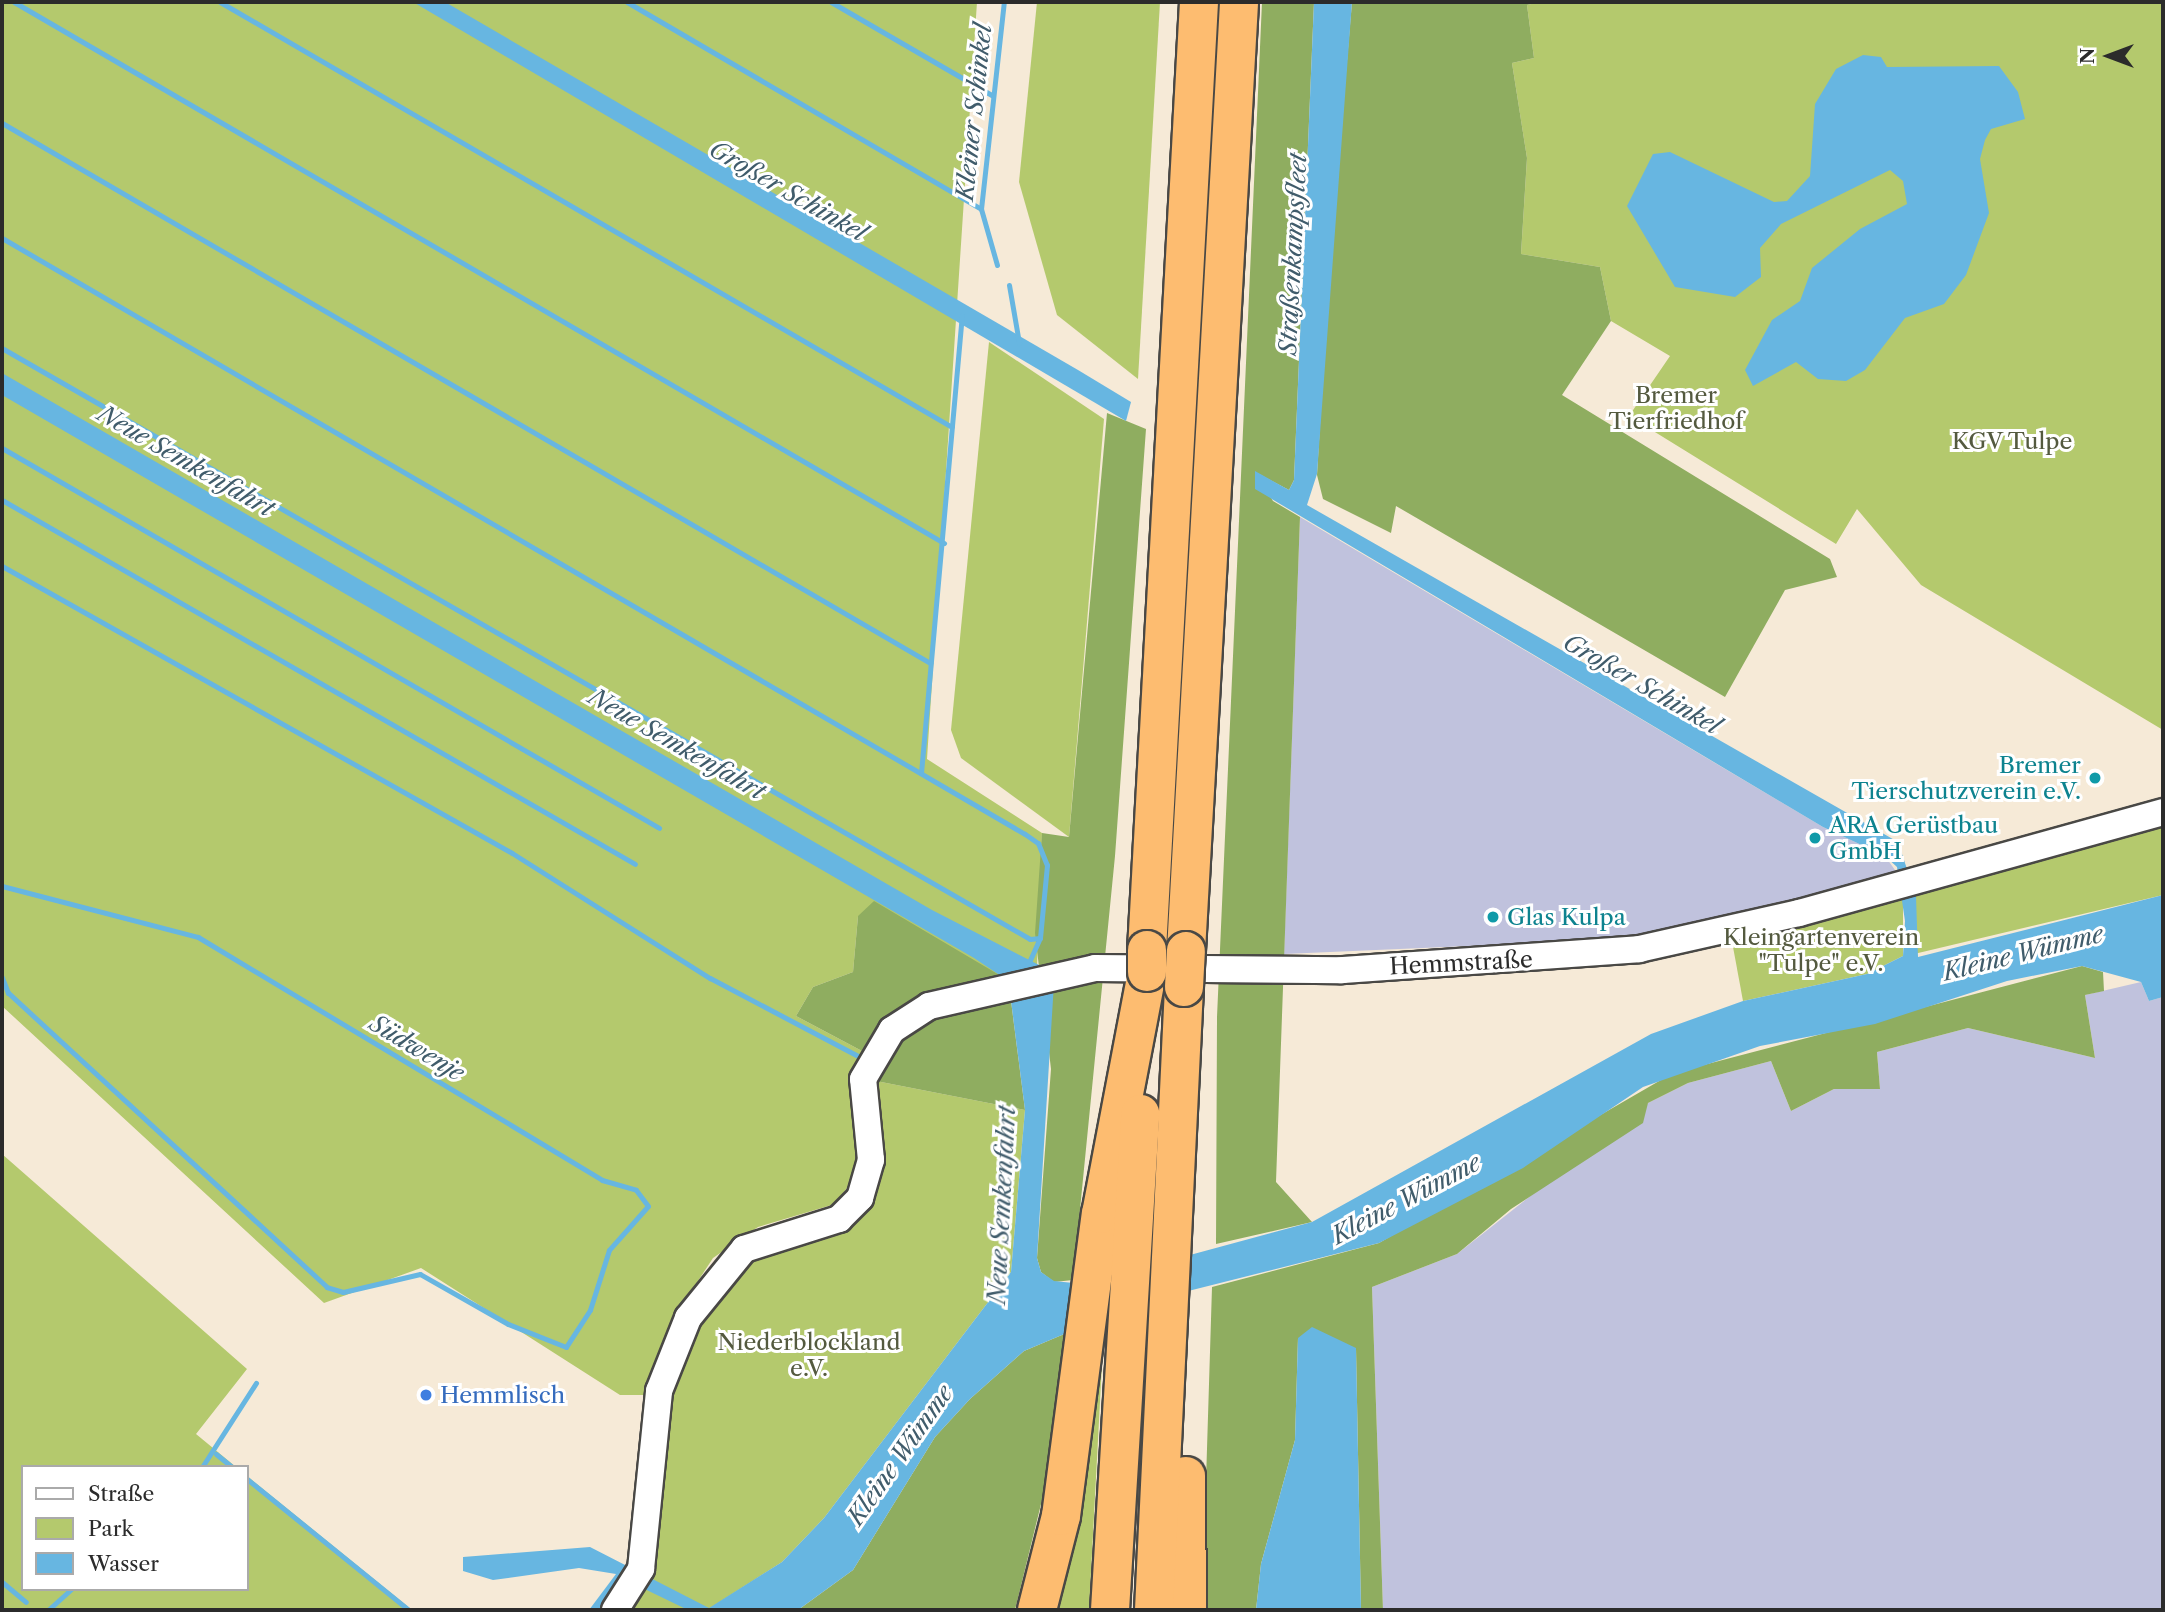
<!DOCTYPE html>
<html>
<head>
<meta charset="utf-8">
<style>
	body { margin:0 }
	#map { position:relative; width:2165px; height:1612px; overflow:hidden; background:#f6ead7; font-family:"Libre Caslon Text",serif }
	div>[style] { position:absolute }
	.industrial>* { inset:0; background:#c0c2dd }
	.green>* { inset:0; background:#b4c96d }
	.forest>* { inset:0; background:#8fad60 }
	.water>* { inset:0; background:#67b6e1 }
	.stream>* { height:5px; margin:-2.5px; padding:0 2.5px; transform-origin:2.5px; border-radius:2.5px; background:#67b6e1 }
	.roads { filter:drop-shadow(2px 0 #494845) drop-shadow(-2px 0 #494845) drop-shadow(0 2px #494845) drop-shadow(0 -2px #494845) }
	.minor>* { height:26px; margin:-13px; padding:0 13px; transform-origin:13px; border-radius:13px; background:#fff }
	.highway>* { height:38px; margin:-19px; padding:0 19px; transform-origin:19px; border-radius:19px; background:#fdbc70 }
	.bridges { filter:drop-shadow(2px 0 #494845) drop-shadow(-2px 0 #494845) drop-shadow(0 2px #494845) drop-shadow(0 -2px #494845) }
	.highway-bridge>* { height:38px; margin:-19px; padding:0 19px; transform-origin:19px; border-radius:19px; background:#fdbc70 }
	.dots>* { width:19px; height:19px; translate:-50% -50%; box-sizing:border-box; border:4px solid #fff; border-radius:50% }
	span { translate:-50% -50%; white-space:nowrap; text-align:center; line-height:1.15; -webkit-text-stroke:6px #fff; paint-order:stroke }
	.park-label { font-size:23px; color:#545a3f }
	.culture-label { font-size:23px; color:#0d838f }
	.right { translate:-100% -50%; text-align:right }
	.left { translate:0 -50%; text-align:left }
	.street-label { font-size:23px; color:#2b2b2b }
	.shop-label { font-size:23px; color:#366cbe }
	.water-label { font-size:24px; color:#405c6b; font-style:italic }
	.frame { position:absolute; inset:0; border:4px solid #2b2b2b; pointer-events:none }
	.legend { position:absolute; left:21px; top:1465px; width:228px; height:126px; box-sizing:border-box; background:#fff; border:2px solid #aaa; margin:0; padding:9px 12px; list-style:none; font-size:21px; color:#2b2b2b }
	.legend li { display:flex; align-items:center; gap:14px; height:35px }
	.legend b { width:35px; border:2px solid #aaa }
	.north { position:absolute; left:2074px; top:21px; width:70px; height:70px; -webkit-text-stroke:5px #fff; paint-order:stroke; rotate:270deg; font-size:19px; font-weight:700; line-height:28px; text-align:center; color:#2b2b2b }
	.north::after { content:''; display:block; margin:auto; width:24px; height:32px; background:#2b2b2b; clip-path:polygon(50% 0,100% 100%,50% 72%,0 100%) }
</style>
</head>
<body>
<div id="map">
	<div class="industrial">
		<i style="clip-path:polygon(1300px 517px,1823px 827px,1885px 856px,1900px 877px,1633px 939px,1284px 954px)"></i>
		<i style="clip-path:polygon(2141px 982px,2149px 1001px,2163px 997px,2163px 1610px,1383px 1610px,1372px 1287px,1457px 1254px,1648px 1103px,1688px 1083px,1771px 1061px,1791px 1111px,1834px 1089px,1880px 1089px,1877px 1052px,1968px 1028px,2095px 1058px,2085px 995px)"></i>
	</div>
	<div class="green">
		<i style="clip-path:polygon(2px 2px,977px 2px,927px 759px,1042px 833px,1037px 967px,1001px 976px,858px 916px,853px 972px,813px 987px,796px 1016px,862px 1051px,851px 1089px,858px 1156px,850px 1184px,835px 1204px,758px 1227px,713px 1258px,679px 1310px,648px 1395px,620px 1395px,421px 1268px,324px 1303px,2px 1006px)"></i>
		<i style="clip-path:polygon(1037px 2px,1160px 2px,1138px 379px,1057px 315px,1019px 182px)"></i>
		<i style="clip-path:polygon(1540px 2px,2163px 2px,2163px 730px,1921px 585px,1857px 509px,1836px 544px,1629px 416px,1670px 356px,1611px 321px,1600px 267px,1521px 254px,1527px 158px,1512px 63px,1534px 58px,1527px 5px)"></i>
		<i style="clip-path:polygon(989px 342px,1104px 419px,1069px 837px,961px 758px,951px 730px)"></i>
		<i style="clip-path:polygon(2163px 824px,2163px 895px,1914px 954px,1915px 891px)"></i>
		<i style="clip-path:polygon(1903px 893px,1903px 956px,1867px 974px,1743px 1001px,1731px 936px)"></i>
		<i style="clip-path:polygon(876px 1081px,1025px 1110px,1011px 1272px,824px 1518px,782px 1562px,707px 1610px,628px 1610px,664px 1407px,687px 1338px,744px 1258px,856px 1223px,878px 1178px)"></i>
		<i style="clip-path:polygon(2px 1154px,247px 1369px,196px 1434px,236px 1467px,23px 1467px,23px 1589px,247px 1589px,247px 1476px,412px 1610px,2px 1610px)"></i>
		<i style="clip-path:polygon(1102px 1364px,1089px 1610px,1052px 1610px,1096px 1365px)"></i>
	</div>
	<div class="forest">
		<i style="clip-path:polygon(1262px 2px,1314px 2px,1294px 480px,1289px 490px,1255px 472px,1273px 501px,1300px 517px,1276px 1182px,1312px 1222px,1216px 1244px,1217px 1017px)"></i>
		<i style="clip-path:polygon(1352px 2px,1540px 2px,1527px 5px,1534px 58px,1512px 63px,1527px 158px,1521px 254px,1600px 267px,1611px 321px,1562px 395px,1830px 559px,1837px 577px,1785px 590px,1725px 697px,1396px 506px,1391px 533px,1323px 499px,1317px 475px,1329px 273px)"></i>
		<i style="clip-path:polygon(1107px 413px,1146px 429px,1115px 856px,1073px 1280px,1054px 1282px,1041px 1272px,1037px 1258px,1051px 1069px,1035px 933px,1042px 833px,1069px 837px)"></i>
		<i style="clip-path:polygon(874px 901px,1001px 976px,925px 996px,882px 1024px,862px 1051px,796px 1016px,813px 987px,853px 972px,858px 916px)"></i>
		<i style="clip-path:polygon(2082px 966px,2103px 972px,2104px 991px,2085px 995px,2095px 1058px,1968px 1028px,1877px 1052px,1880px 1089px,1834px 1089px,1791px 1111px,1771px 1061px,1688px 1083px,1648px 1103px,1643px 1123px,1511px 1209px,1457px 1254px,1372px 1287px,1383px 1610px,1361px 1610px,1356px 1349px,1298px 1338px,1295px 1440px,1261px 1564px,1256px 1610px,1202px 1610px,1212px 1287px,1379px 1243px,1673px 1073px)"></i>
		<i style="clip-path:polygon(1010px 993px,1025px 1110px,876px 1081px,895px 1039px,937px 1011px)"></i>
		<i style="clip-path:polygon(1069px 1332px,1056px 1443px,1015px 1610px,798px 1610px,853px 1570px,935px 1437px,970px 1399px,1024px 1351px)"></i>
	</div>
	<div class="water">
		<i style="clip-path:polygon(413px 2px,445px 2px,1078px 370px,1131px 402px,1126px 421px)"></i>
		<i style="clip-path:polygon(1314px 2px,1352px 2px,1317px 474px,1307px 505px,1898px 842px,1916px 896px,1918px 957px,2163px 895px,2163px 997px,2149px 1001px,2141px 982px,2082px 966px,2007px 981px,1875px 1024px,1760px 1046px,1643px 1087px,1523px 1168px,1379px 1243px,1081px 1318px,1069px 1332px,1024px 1351px,970px 1399px,935px 1437px,853px 1570px,798px 1610px,688px 1610px,626px 1580px,601px 1610px,589px 1610px,616px 1574px,579px 1568px,493px 1580px,463px 1571px,463px 1557px,590px 1547px,709px 1608px,782px 1562px,824px 1518px,1011px 1272px,1025px 1110px,1010px 993px,1001px 976px,974px 958px,2px 395px,2px 373px,932px 910px,1043px 967px,1054px 983px,1037px 1258px,1041px 1272px,1054px 1281px,1083px 1284px,1312px 1222px,1651px 1034px,1743px 1001px,1867px 974px,1903px 956px,1905px 921px,1897px 867px,1885px 856px,1823px 827px,1255px 489px,1255px 471px,1289px 490px,1294px 480px)"></i>
		<i style="clip-path:polygon(1863px 55px,1881px 57px,1887px 67px,1999px 66px,2018px 92px,2025px 119px,1991px 129px,1985px 140px,1980px 159px,1989px 213px,1966px 275px,1944px 304px,1905px 318px,1865px 370px,1846px 381px,1818px 379px,1796px 362px,1753px 386px,1745px 370px,1772px 320px,1800px 301px,1812px 268px,1860px 229px,1907px 204px,1903px 181px,1890px 170px,1781px 224px,1760px 248px,1761px 277px,1735px 297px,1675px 287px,1627px 206px,1653px 154px,1670px 152px,1774px 202px,1787px 201px,1810px 176px,1815px 104px,1836px 69px)"></i>
		<i style="clip-path:polygon(1312px 1327px,1356px 1348px,1361px 1610px,1256px 1610px,1261px 1564px,1295px 1440px,1298px 1338px)"></i>
	</div>
	<div class="stream">
		<i style="left:14px;top:2px;width:1076px;rotate:30.19deg"></i>
		<i style="left:220px;top:2px;width:846px;rotate:30.14deg"></i>
		<i style="left:627px;top:2px;width:410px;rotate:30.3deg"></i>
		<i style="left:831px;top:2px;width:187px;rotate:30.1deg"></i>
		<i style="left:2px;top:123px;width:1074px;rotate:30.19deg"></i>
		<i style="left:2px;top:238px;width:1184px;rotate:30.23deg"></i>
		<i style="left:1025px;top:834px;width:16px;rotate:35deg"></i>
		<i style="left:1038px;top:843px;width:24px;rotate:68deg"></i>
		<i style="left:1047px;top:865px;width:73px;rotate:95.5deg"></i>
		<i style="left:1040px;top:938px;width:10px;rotate:174deg"></i>
		<i style="left:1030px;top:939px;width:1186px;rotate:-150.11deg"></i>
		<i style="left:997px;top:265px;width:58px;rotate:-105.9deg"></i>
		<i style="left:981px;top:209px;width:208px;rotate:-83.7deg"></i>
		<i style="left:1009px;top:285px;width:59px;rotate:80.2deg"></i>
		<i style="left:2px;top:448px;width:759px;rotate:30.04deg"></i>
		<i style="left:2px;top:500px;width:730px;rotate:29.9deg"></i>
		<i style="left:2px;top:566px;width:585px;rotate:29.37deg"></i>
		<i style="left:512px;top:853px;width:234px;rotate:32.3deg"></i>
		<i style="left:710px;top:978px;width:170px;rotate:27.8deg"></i>
		<i style="left:921px;top:773px;width:459px;rotate:-84.9deg"></i>
		<i style="left:2px;top:886px;width:203px;rotate:14.6deg"></i>
		<i style="left:198px;top:937px;width:471px;rotate:31deg"></i>
		<i style="left:602px;top:1180px;width:35px;rotate:16deg"></i>
		<i style="left:636px;top:1190px;width:20px;rotate:53deg"></i>
		<i style="left:648px;top:1206px;width:59px;rotate:131.6deg"></i>
		<i style="left:609px;top:1250px;width:63px;rotate:107.6deg"></i>
		<i style="left:590px;top:1310px;width:44px;rotate:123deg"></i>
		<i style="left:566px;top:1347px;width:62px;rotate:-158.4deg"></i>
		<i style="left:508px;top:1324px;width:101px;rotate:-150.4deg"></i>
		<i style="left:420px;top:1274px;width:79px;rotate:166.8deg"></i>
		<i style="left:343px;top:1292px;width:17px;rotate:-163deg"></i>
		<i style="left:327px;top:1287px;width:434px;rotate:-137.3deg"></i>
		<i style="left:8px;top:993px;width:17px;rotate:-111deg"></i>
		<i style="left:1026px;top:969px;width:34px;rotate:-66deg"></i>
		<i style="left:216px;top:1454px;width:21px;rotate:39deg"></i>
		<i style="left:202px;top:1467px;width:100px;rotate:-57.3deg"></i>
		<i style="left:247px;top:1479px;width:208px;rotate:39deg"></i>
		<i style="left:2px;top:1582px;width:31px;rotate:40deg"></i>
		<i style="left:48px;top:1610px;width:31px;rotate:-42deg"></i>
	</div>
	<div class="roads">
		<div class="minor">
			<i style="left:615px;top:1610px;width:49px;rotate:-57.6deg"></i>
			<i style="left:641px;top:1569px;width:179px;rotate:-84.2deg"></i>
			<i style="left:659px;top:1391px;width:79px;rotate:-68.3deg"></i>
			<i style="left:688px;top:1318px;width:89px;rotate:-50.9deg"></i>
			<i style="left:744px;top:1249px;width:100px;rotate:-17.5deg"></i>
			<i style="left:839px;top:1219px;width:30px;rotate:-45deg"></i>
			<i style="left:860px;top:1198px;width:40px;rotate:-74deg"></i>
			<i style="left:871px;top:1160px;width:81px;rotate:-95.6deg"></i>
			<i style="left:863px;top:1079px;width:57px;rotate:-59.4deg"></i>
			<i style="left:892px;top:1030px;width:44px;rotate:-33deg"></i>
			<i style="left:929px;top:1006px;width:170px;rotate:-12.9deg"></i>
			<i style="left:1095px;top:968px;width:247px;rotate:0.5deg"></i>
			<i style="left:1342px;top:970px;width:298px;rotate:-4deg"></i>
			<i style="left:1639px;top:949px;width:164px;rotate:-12.7deg"></i>
			<i style="left:1799px;top:913px;width:378px;rotate:-15.5deg"></i>
		</div>
		<div class="highway">
			<i style="left:1147px;top:950px;width:949px;rotate:-86.86deg"></i>
			<i style="left:1186px;top:951px;width:950px;rotate:-86.8deg"></i>
			<i style="left:1186px;top:1476px;width:134px;rotate:89.6deg"></i>
			<i style="left:1037px;top:1610px;width:97px;rotate:-75.7deg"></i>
			<i style="left:1061px;top:1516px;width:305px;rotate:-82.5deg"></i>
			<i style="left:1101px;top:1214px;width:246px;rotate:-79.2deg"></i>
			<i style="left:1110px;top:1610px;width:497px;rotate:-86.5deg"></i>
			<i style="left:1154px;top:1610px;width:624px;rotate:-87.24deg"></i>
		</div>
	</div>
	<div class="bridges">
		<div class="highway-bridge">
			<i style="left:1147px;top:972px;width:22px;rotate:-90deg"></i>
			<i style="left:1184px;top:987px;width:36px;rotate:-87deg"></i>
		</div>
	</div>
	<div class="dots">
		<i style="left:2095px;top:778px;background:#0f9aa8"></i>
		<i style="left:1815px;top:838px;background:#0f9aa8"></i>
		<i style="left:1493px;top:917px;background:#0f9aa8"></i>
		<i style="left:426px;top:1395px;background:#3f7fe0"></i>
	</div>
	<div class="park-label">
		<span style="left:1676px;top:408px">Bremer<br>Tierfriedhof</span>
		<span style="left:2012px;top:441px">KGV Tulpe</span>
		<span style="left:1821px;top:950px">Kleingartenverein<br>"Tulpe" e.V.</span>
		<span style="left:809px;top:1355px">Niederblockland<br>e.V.</span>
	</div>
	<div class="culture-label">
		<span class="right" style="left:2081px;top:778px">Bremer<br>Tierschutzverein e.V.</span>
		<span class="left" style="left:1829px;top:838px">ARA Gerüstbau<br>GmbH</span>
		<span class="left" style="left:1507px;top:917px">Glas Kulpa</span>
	</div>
	<div class="street-label">
		<span style="left:1461px;top:963px;rotate:-3deg">Hemmstraße</span>
	</div>
	<div class="shop-label">
		<span class="left" style="left:440px;top:1395px">Hemmlisch</span>
	</div>
	<div class="water-label">
		<span style="left:974px;top:112px;rotate:-84deg">Kleiner Schinkel</span>
		<span style="left:788px;top:191px;rotate:30deg">Großer Schinkel</span>
		<span style="left:1293px;top:254px;rotate:-87deg">Straßenkampsfleet</span>
		<span style="left:186px;top:461px;rotate:30deg">Neue Semkenfahrt</span>
		<span style="left:1642px;top:684px;rotate:30deg">Großer Schinkel</span>
		<span style="left:677px;top:744px;rotate:30deg">Neue Semkenfahrt</span>
		<span style="left:2023px;top:953px;rotate:-14deg">Kleine Wümme</span>
		<span style="left:417px;top:1048px;rotate:31deg">Südwenje</span>
		<span style="left:1406px;top:1199px;rotate:-28deg">Kleine Wümme</span>
		<span style="left:1002px;top:1205px;rotate:-87deg">Neue Semkenfahrt</span>
		<span style="left:900px;top:1455px;rotate:-55deg">Kleine Wümme</span>
	</div>
	<div class="frame"></div>
	<ul class="legend">
	<li><b style="height:9px;background:#fff"></b>Straße</li>
	<li><b style="height:19px;background:#b4c96d"></b>Park</li>
	<li><b style="height:19px;background:#67b6e1"></b>Wasser</li>
	</ul>
	<div class="north">N</div>
</div>
</body>
</html>
